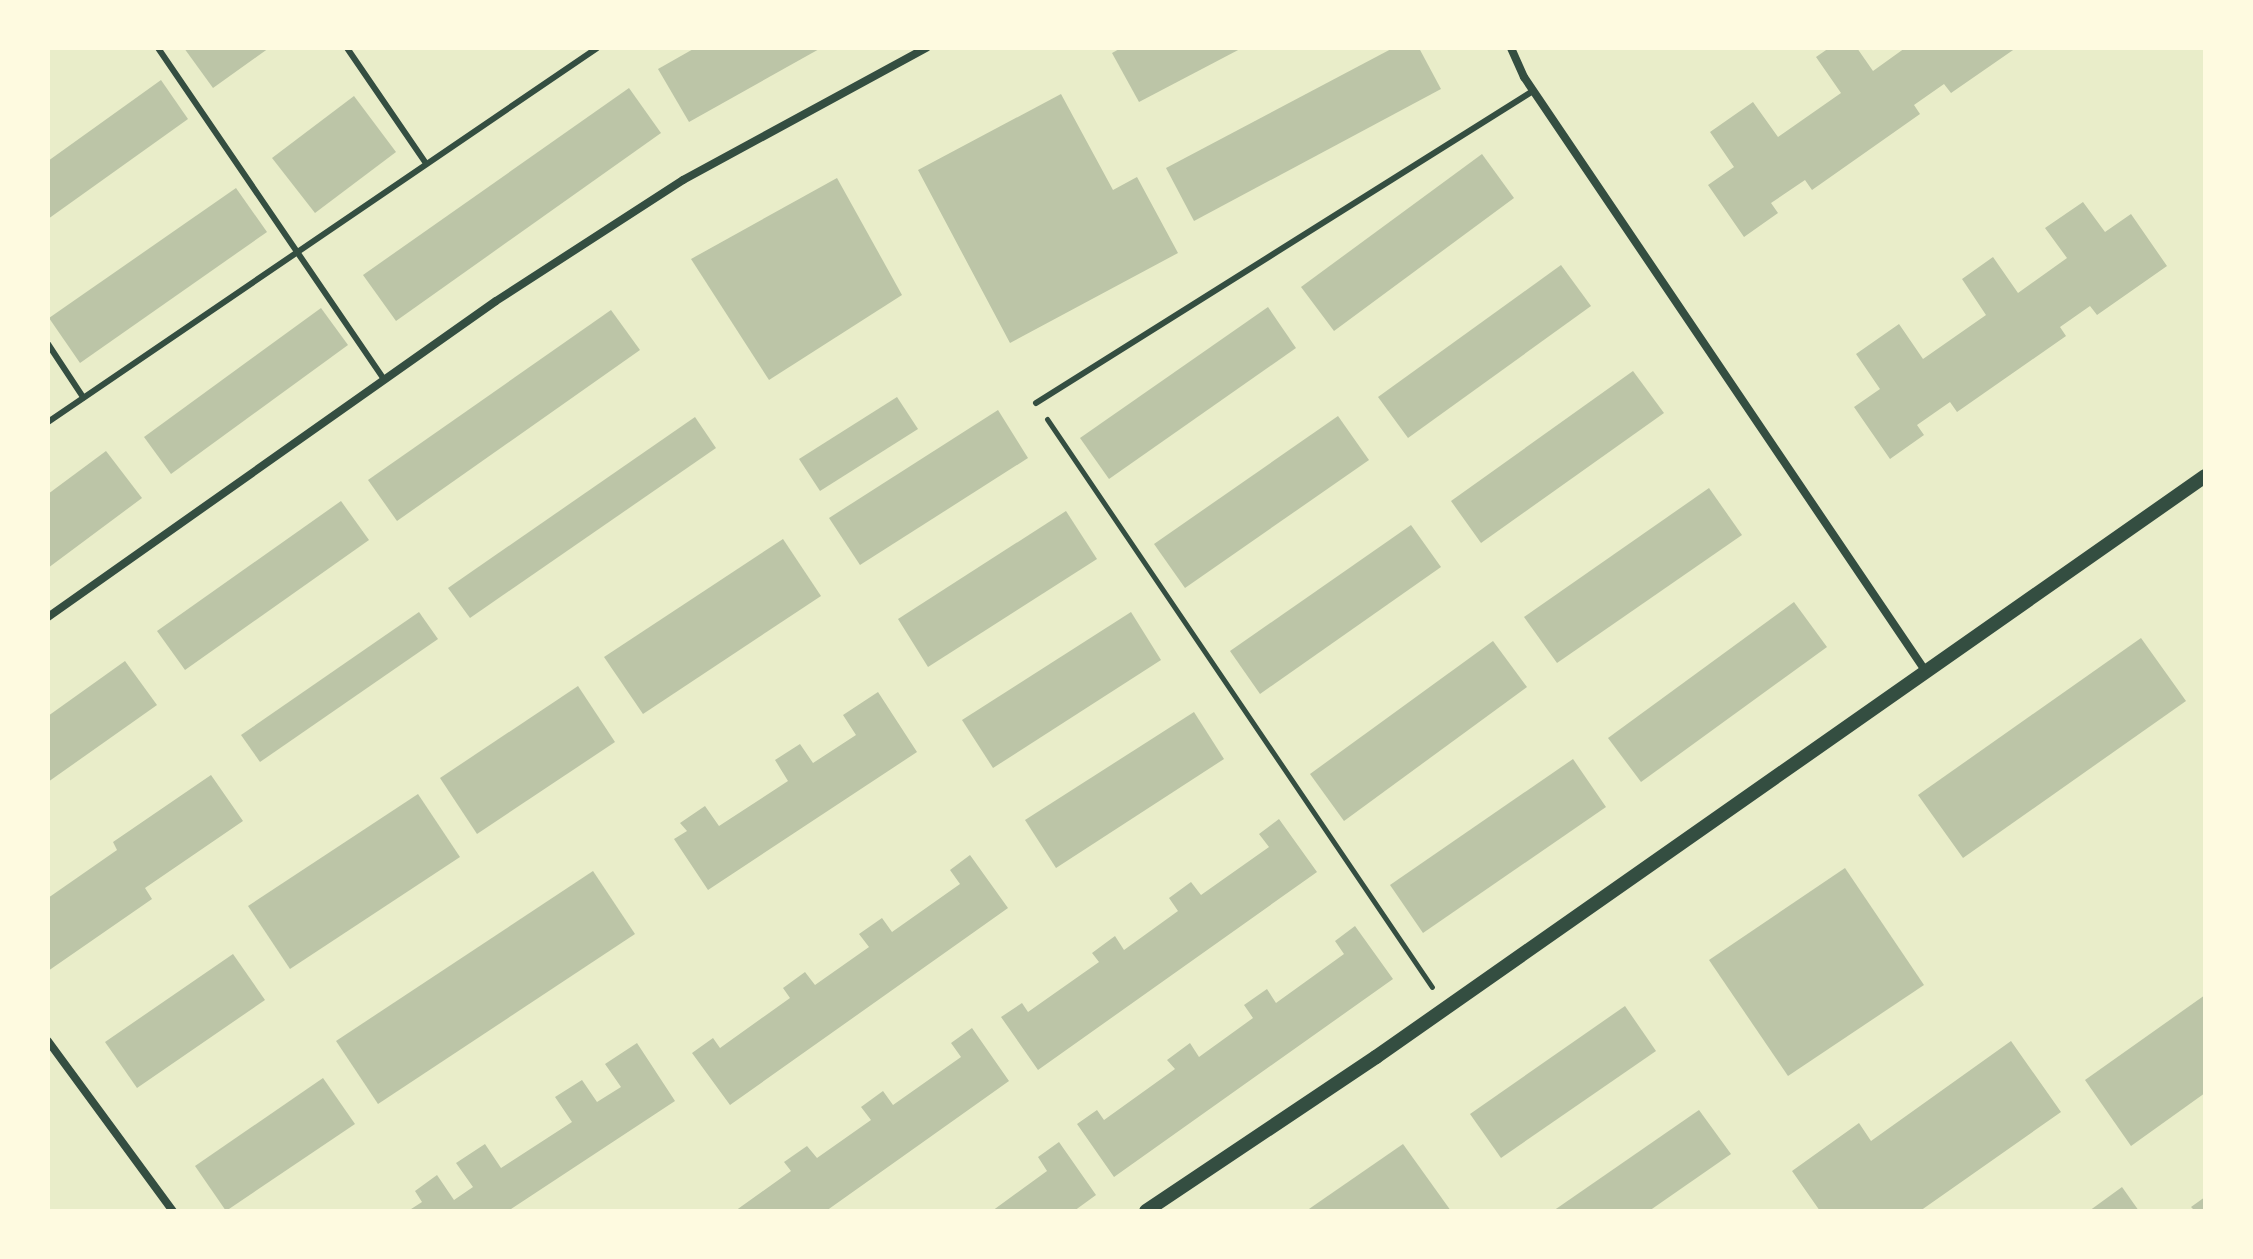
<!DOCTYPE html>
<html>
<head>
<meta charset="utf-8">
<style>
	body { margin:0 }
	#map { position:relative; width:2253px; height:1259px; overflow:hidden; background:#e9edc9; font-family:Figtree,sans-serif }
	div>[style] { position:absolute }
	.building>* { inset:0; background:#bcc5a7 }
	.path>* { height:5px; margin:-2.5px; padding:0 2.5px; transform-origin:2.5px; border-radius:2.5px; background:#344e41 }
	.service>* { height:6px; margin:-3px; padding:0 3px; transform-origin:3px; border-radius:3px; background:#344e41 }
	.minor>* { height:8px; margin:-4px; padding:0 4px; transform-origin:4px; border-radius:4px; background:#344e41 }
	.tertiary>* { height:14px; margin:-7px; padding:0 7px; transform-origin:7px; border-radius:7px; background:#344e41 }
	span { translate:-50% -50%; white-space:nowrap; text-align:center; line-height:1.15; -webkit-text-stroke:6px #fefae0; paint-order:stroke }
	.frame { position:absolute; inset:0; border:50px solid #fefae0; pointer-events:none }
</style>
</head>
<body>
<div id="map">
	<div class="building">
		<i style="clip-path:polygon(184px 48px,269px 48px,213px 88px)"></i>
		<i style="clip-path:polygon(695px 48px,821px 48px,689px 122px,658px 69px)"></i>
		<i style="clip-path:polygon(1121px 48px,1242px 48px,1139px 102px,1112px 53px)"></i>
		<i style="clip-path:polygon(1393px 48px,1419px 48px,1441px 89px,1194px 221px,1166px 168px)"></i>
		<i style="clip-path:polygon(1829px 48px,1857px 48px,1873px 71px,1905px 48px,2016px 48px,1951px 93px,1944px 84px,1914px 105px,1920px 114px,1812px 190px,1805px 180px,1771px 203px,1778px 213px,1744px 237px,1708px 185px,1734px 167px,1710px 132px,1753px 102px,1778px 137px,1841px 93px,1816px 57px)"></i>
		<i style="clip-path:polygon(161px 80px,188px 119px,48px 219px,48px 161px)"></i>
		<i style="clip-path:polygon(629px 88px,661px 133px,396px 321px,363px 275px)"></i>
		<i style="clip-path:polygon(1061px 94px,1113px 190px,1137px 177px,1178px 253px,1010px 343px,918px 170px)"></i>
		<i style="clip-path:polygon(354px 96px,396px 152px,315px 213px,272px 158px)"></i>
		<i style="clip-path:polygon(1482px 154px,1514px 198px,1334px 331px,1301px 287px)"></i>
		<i style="clip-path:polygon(837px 178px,902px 295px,769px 380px,691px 259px)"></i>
		<i style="clip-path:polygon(236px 188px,267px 232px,80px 363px,49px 318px)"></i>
		<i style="clip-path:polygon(2083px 202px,2105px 232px,2131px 214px,2167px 266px,2097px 315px,2090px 306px,2060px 327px,2066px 336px,1957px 412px,1950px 402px,1917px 425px,1924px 435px,1890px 459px,1854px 407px,1880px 389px,1856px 354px,1899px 324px,1923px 359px,1986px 315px,1962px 279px,1993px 257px,2018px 293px,2067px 258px,2045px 228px)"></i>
		<i style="clip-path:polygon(1561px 265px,1591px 306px,1408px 438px,1378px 397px)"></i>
		<i style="clip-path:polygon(1268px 307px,1296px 348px,1109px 479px,1080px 438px)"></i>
		<i style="clip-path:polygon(321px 308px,348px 345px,171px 474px,144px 437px)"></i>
		<i style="clip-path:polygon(611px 310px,640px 350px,397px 521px,368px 480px)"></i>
		<i style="clip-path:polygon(1633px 371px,1664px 413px,1481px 543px,1451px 501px)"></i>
		<i style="clip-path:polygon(897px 397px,918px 429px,820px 491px,799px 459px)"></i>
		<i style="clip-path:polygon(998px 410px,1028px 458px,860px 565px,829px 518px)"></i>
		<i style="clip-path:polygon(1338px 416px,1369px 460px,1185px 588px,1154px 544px)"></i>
		<i style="clip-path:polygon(695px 417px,716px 448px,470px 618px,448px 588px)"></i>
		<i style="clip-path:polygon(106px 451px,142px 498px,48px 568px,48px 494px)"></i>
		<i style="clip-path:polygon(1709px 488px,1742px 535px,1557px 663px,1524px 617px)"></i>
		<i style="clip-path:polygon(341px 501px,369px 540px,185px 670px,157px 631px)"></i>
		<i style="clip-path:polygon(1066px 511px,1097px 559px,928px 667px,898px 619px)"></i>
		<i style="clip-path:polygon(1411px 525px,1441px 567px,1260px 694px,1230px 651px)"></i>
		<i style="clip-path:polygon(783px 539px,821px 596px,643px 714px,604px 657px)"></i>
		<i style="clip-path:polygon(1794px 602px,1827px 647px,1641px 782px,1608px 738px)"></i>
		<i style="clip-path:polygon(419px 612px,438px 639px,260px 762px,241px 735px)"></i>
		<i style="clip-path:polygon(1131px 612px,1161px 660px,993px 768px,962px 720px)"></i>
		<i style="clip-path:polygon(2141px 638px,2186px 701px,1963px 858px,1918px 795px)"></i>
		<i style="clip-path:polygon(1493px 641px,1527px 687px,1344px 821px,1310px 774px)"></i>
		<i style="clip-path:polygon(125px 661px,157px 705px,48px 782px,48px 716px)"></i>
		<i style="clip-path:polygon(578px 686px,615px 742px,477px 834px,440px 778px)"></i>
		<i style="clip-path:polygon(878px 692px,917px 752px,708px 890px,674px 839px,687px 831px,680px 823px,705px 806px,719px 826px,788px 781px,775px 760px,800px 744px,813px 763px,856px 735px,843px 715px)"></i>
		<i style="clip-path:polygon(1194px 712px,1224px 759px,1056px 868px,1025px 820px)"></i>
		<i style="clip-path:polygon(1573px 759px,1606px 807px,1423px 933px,1390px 885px)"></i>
		<i style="clip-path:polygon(211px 775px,243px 821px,145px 888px,152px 899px,48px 971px,48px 898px,117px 850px,113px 842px)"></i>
		<i style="clip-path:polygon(418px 794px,460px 857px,290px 969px,248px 906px)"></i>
		<i style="clip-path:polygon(1279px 819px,1317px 872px,1038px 1070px,1001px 1017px,1022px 1003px,1028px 1012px,1099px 962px,1092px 953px,1115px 936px,1124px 950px,1178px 911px,1169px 898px,1191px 882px,1201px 895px,1269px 847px,1259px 834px)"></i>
		<i style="clip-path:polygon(970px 855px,1008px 908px,730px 1105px,692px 1053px,713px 1038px,720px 1048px,790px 998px,783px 988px,805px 972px,815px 985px,869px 947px,859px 934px,882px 918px,892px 932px,960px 884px,950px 870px)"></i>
		<i style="clip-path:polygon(1845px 868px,1924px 985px,1788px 1076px,1709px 960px)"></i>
		<i style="clip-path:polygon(593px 871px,635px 934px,378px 1104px,336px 1041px)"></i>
		<i style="clip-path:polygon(1355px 926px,1393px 979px,1114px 1177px,1077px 1124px,1097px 1110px,1104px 1120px,1175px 1069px,1167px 1060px,1190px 1043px,1199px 1057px,1253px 1018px,1244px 1005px,1267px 989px,1276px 1003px,1344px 954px,1335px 941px)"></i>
		<i style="clip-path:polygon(233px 954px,265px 1000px,137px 1088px,105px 1042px)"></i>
		<i style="clip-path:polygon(2205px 995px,2205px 1093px,2131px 1146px,2085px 1080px)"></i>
		<i style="clip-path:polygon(1625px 1006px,1656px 1051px,1501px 1158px,1470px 1114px)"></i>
		<i style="clip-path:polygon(972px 1028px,1009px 1081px,826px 1211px,735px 1211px,791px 1171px,784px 1162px,807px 1146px,817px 1158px,871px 1120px,861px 1107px,883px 1091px,893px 1105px,961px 1057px,951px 1043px)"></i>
		<i style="clip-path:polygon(2011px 1041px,2061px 1112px,1920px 1211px,1820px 1211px,1792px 1171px,1859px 1123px,1871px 1141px)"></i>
		<i style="clip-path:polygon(637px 1043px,675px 1101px,508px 1211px,408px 1211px,422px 1202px,415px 1191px,437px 1175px,454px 1200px,473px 1187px,456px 1163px,485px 1144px,501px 1168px,572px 1122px,555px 1097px,582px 1080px,597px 1102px,621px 1087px,605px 1064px)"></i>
		<i style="clip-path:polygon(323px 1078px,355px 1124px,226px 1211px,195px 1166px)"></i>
		<i style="clip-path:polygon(1699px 1110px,1731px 1154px,1649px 1211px,1553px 1211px)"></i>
		<i style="clip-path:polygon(1059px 1142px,1096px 1195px,1074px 1211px,992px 1211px,1047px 1171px,1038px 1157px)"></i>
		<i style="clip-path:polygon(1403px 1144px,1451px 1211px,1306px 1211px)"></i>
		<i style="clip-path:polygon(2122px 1187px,2139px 1211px,2089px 1211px)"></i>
		<i style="clip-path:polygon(2205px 1197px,2205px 1211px,2195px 1211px,2191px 1207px)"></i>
	</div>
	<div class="path">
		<i style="left:1047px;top:419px;width:686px;rotate:55.87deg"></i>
	</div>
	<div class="service">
		<i style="left:158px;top:48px;width:399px;rotate:55.7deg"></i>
		<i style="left:347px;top:48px;width:138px;rotate:55.6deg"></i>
		<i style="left:48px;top:344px;width:64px;rotate:56.6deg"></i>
		<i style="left:1036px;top:403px;width:587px;rotate:-32.12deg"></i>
		<i style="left:48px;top:422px;width:664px;rotate:-34.26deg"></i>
	</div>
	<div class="minor">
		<i style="left:1511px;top:48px;width:32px;rotate:66deg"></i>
		<i style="left:1524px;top:77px;width:714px;rotate:55.95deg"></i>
		<i style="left:48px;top:617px;width:548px;rotate:-35.2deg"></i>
		<i style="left:496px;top:301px;width:223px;rotate:-32.9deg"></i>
		<i style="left:683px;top:180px;width:277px;rotate:-28.5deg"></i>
		<i style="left:48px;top:1041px;width:211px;rotate:53.7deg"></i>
	</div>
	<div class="tertiary">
		<i style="left:1146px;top:1211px;width:277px;rotate:-33.8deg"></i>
		<i style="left:1376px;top:1057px;width:1012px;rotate:-35.02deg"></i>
	</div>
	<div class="frame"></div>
</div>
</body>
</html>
